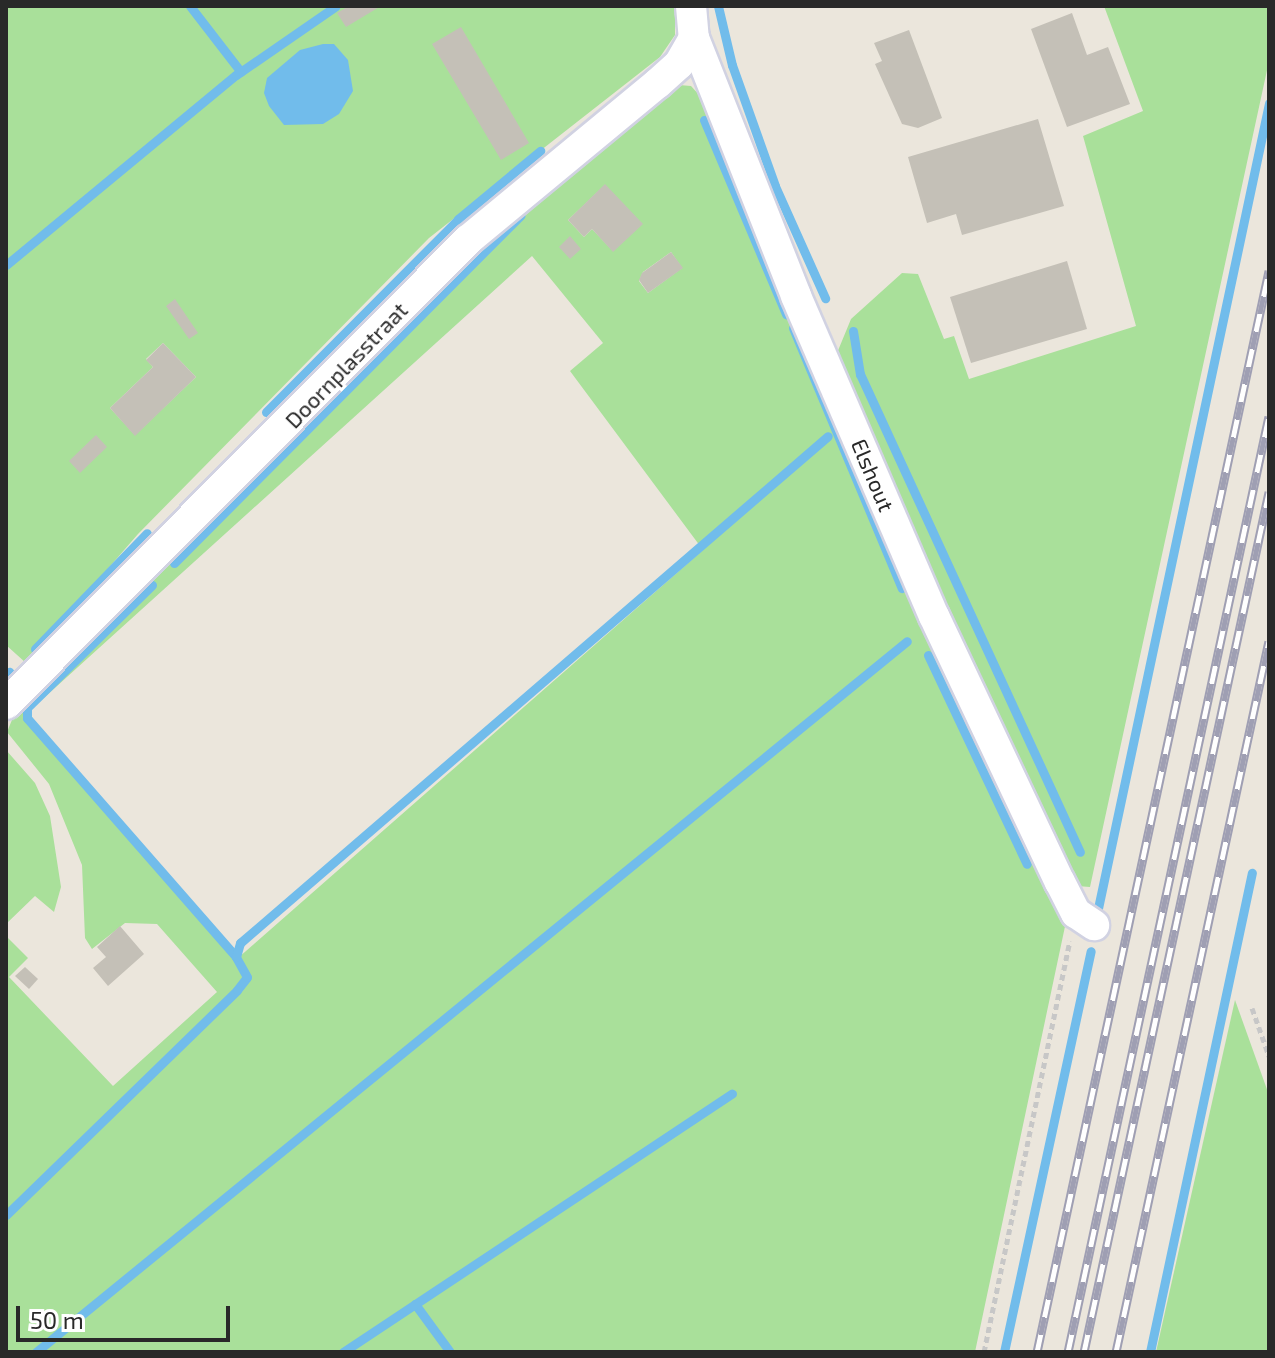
<!DOCTYPE html>
<html>
<head>
<meta charset="utf-8">
<style>
	body { margin:0 }
	#map { position:relative; width:1275px; height:1358px; overflow:hidden; background:#ebe6dc; font-family:"Exo 2",sans-serif }
	div>[style] { position:absolute }
	.green>* { inset:0; background:#a9e09a }
	.water>* { inset:0; background:#71bceb }
	.stream>* { height:9px; margin:-4.5px; padding:0 4.5px; transform-origin:4.5px; border-radius:4.5px; background:#71bceb }
	.building>* { inset:0; background:#c4c0b7 }
	.path>* { height:5px; margin-top:-2.5px; transform-origin:0; background:repeating-linear-gradient(90deg,#c7c7c7 0 6px,transparent 0 10px) }
	.roads { filter:drop-shadow(2px 0 #d1d2e2) drop-shadow(-2px 0 #d1d2e2) drop-shadow(0 2px #d1d2e2) drop-shadow(0 -2px #d1d2e2) }
	.street>* { height:30px; margin:-15px; padding:0 15px; transform-origin:15px; border-radius:15px; background:#fff }
	.rail>* { height:9px; margin-top:-4.5px; transform-origin:0; background:repeating-linear-gradient(90deg,#fff 0 18px,#9f9fb3 0 36px); box-sizing:border-box; border-block:2px solid #9f9fb3 }
	span { translate:-50% -50%; white-space:nowrap; text-align:center; line-height:1.15; -webkit-text-stroke:6px #fff; paint-order:stroke }
	.street-label { font-size:22px; color:#292929 }
	.frame { position:absolute; inset:0; border:8px solid #292929; pointer-events:none }
	.scale { position:absolute; left:16px; top:1306px; width:214px; height:36px; box-sizing:border-box; border:4px solid #292929; border-top:0; padding-left:10px; font-size:24px; line-height:28px; white-space:nowrap; color:#292929; -webkit-text-stroke:6px #fff; paint-order:stroke }
</style>
</head>
<body>
<div id="map">
	<div class="green">
		<i style="clip-path:polygon(evenodd,6px 6px,675px 6px,675px 35px,660px 57px,429px 238px,138px 534px,26px 663px,6px 645px,6px 6px,163px 343px,196px 377px,135px 435px,110px 408px,153px 367px,146px 359px,163px 343px)"></i>
		<i style="clip-path:polygon(1104px 6px,1269px 6px,1269px 61px,1090px 887px,1077px 886px,1058px 856px,853px 401px,837px 353px,851px 319px,902px 273px,918px 274px,944px 339px,954px 336px,969px 379px,1136px 326px,1083px 136px,1143px 111px)"></i>
		<i style="clip-path:polygon(evenodd,679px 85px,691px 86px,701px 97px,994px 778px,1067px 917px,975px 1352px,6px 1352px,6px 936px,28px 958px,9px 977px,113px 1086px,217px 992px,157px 924px,125px 923px,92px 949px,85px 938px,82px 865px,49px 784px,7px 732px,14px 715px,544px 197px,679px 85px,605px 185px,613px 251px,592px 229px,584px 237px,568px 220px,605px 185px,679px 85px,671px 252px,682px 268px,648px 293px,639px 281px,643px 272px,671px 252px,679px 85px,532px 256px,603px 343px,570px 371px,703px 550px,238px 958px,25px 715px,532px 256px)"></i>
		<i style="clip-path:polygon(6px 750px,35px 783px,50px 816px,61px 887px,54px 912px,35px 896px,6px 924px)"></i>
		<i style="clip-path:polygon(1235px 1000px,1269px 1095px,1269px 1352px,1156px 1352px)"></i>
	</div>
	<div class="water">
		<i style="clip-path:polygon(323px 44px,334px 44px,348px 60px,353px 91px,339px 114px,323px 124px,284px 125px,269px 106px,264px 93px,267px 78px,300px 50px)"></i>
	</div>
	<div class="stream">
		<i style="left:190px;top:6px;width:83px;rotate:52.3deg"></i>
		<i style="left:718px;top:6px;width:61px;rotate:76.7deg"></i>
		<i style="left:732px;top:65px;width:128px;rotate:70.4deg"></i>
		<i style="left:775px;top:186px;width:123px;rotate:65.9deg"></i>
		<i style="left:704px;top:120px;width:211px;rotate:67.1deg"></i>
		<i style="left:6px;top:265px;width:298px;rotate:-39.6deg"></i>
		<i style="left:236px;top:75px;width:121px;rotate:-34.6deg"></i>
		<i style="left:793px;top:328px;width:282px;rotate:67.3deg"></i>
		<i style="left:853px;top:331px;width:44px;rotate:80.8deg"></i>
		<i style="left:860px;top:374px;width:526px;rotate:65.29deg"></i>
		<i style="left:266px;top:412px;width:272px;rotate:-45.1deg"></i>
		<i style="left:458px;top:219px;width:107px;rotate:-39.7deg"></i>
		<i style="left:174px;top:563px;width:491px;rotate:-45.1deg"></i>
		<i style="left:152px;top:585px;width:175px;rotate:135.5deg"></i>
		<i style="left:27px;top:708px;width:10px;rotate:90deg"></i>
		<i style="left:27px;top:718px;width:317px;rotate:48.8deg"></i>
		<i style="left:35px;top:649px;width:161px;rotate:-46deg"></i>
		<i style="left:928px;top:655px;width:231px;rotate:64.7deg"></i>
		<i style="left:6px;top:674px;width:4px;rotate:-34deg"></i>
		<i style="left:1097px;top:913px;width:828px;rotate:-78.01deg"></i>
		<i style="left:6px;top:1215px;width:322px;rotate:-44.2deg"></i>
		<i style="left:237px;top:990px;width:16px;rotate:-52deg"></i>
		<i style="left:247px;top:977px;width:23px;rotate:-119deg"></i>
		<i style="left:236px;top:957px;width:15px;rotate:-74deg"></i>
		<i style="left:240px;top:943px;width:776px;rotate:-40.77deg"></i>
		<i style="left:415px;top:1304px;width:59px;rotate:53.9deg"></i>
		<i style="left:36px;top:1352px;width:1124px;rotate:-39.22deg"></i>
		<i style="left:343px;top:1352px;width:467px;rotate:-33.6deg"></i>
		<i style="left:1004px;top:1352px;width:410px;rotate:-77.8deg"></i>
		<i style="left:1150px;top:1352px;width:490px;rotate:-78deg"></i>
	</div>
	<div class="building">
		<i style="clip-path:polygon(349px 6px,381px 6px,346px 27px,337px 13px)"></i>
		<i style="clip-path:polygon(1072px 13px,1087px 55px,1108px 47px,1130px 104px,1067px 127px,1031px 29px)"></i>
		<i style="clip-path:polygon(461px 27px,529px 143px,501px 160px,432px 44px)"></i>
		<i style="clip-path:polygon(909px 30px,942px 118px,918px 128px,902px 124px,875px 64px,882px 61px,874px 43px)"></i>
		<i style="clip-path:polygon(1038px 119px,1064px 206px,962px 235px,956px 214px,927px 223px,908px 157px)"></i>
		<i style="clip-path:polygon(605px 184px,643px 224px,613px 252px,592px 229px,584px 237px,568px 220px)"></i>
		<i style="clip-path:polygon(570px 236px,581px 249px,570px 259px,559px 247px)"></i>
		<i style="clip-path:polygon(671px 252px,683px 268px,648px 293px,639px 280px,642px 273px)"></i>
		<i style="clip-path:polygon(1067px 261px,1087px 329px,971px 363px,950px 297px)"></i>
		<i style="clip-path:polygon(175px 299px,198px 333px,189px 339px,166px 306px)"></i>
		<i style="clip-path:polygon(163px 343px,196px 377px,135px 436px,110px 408px,153px 367px,146px 360px)"></i>
		<i style="clip-path:polygon(96px 435px,107px 447px,80px 473px,69px 461px)"></i>
		<i style="clip-path:polygon(120px 926px,144px 954px,108px 986px,93px 968px,106px 957px,97px 947px)"></i>
		<i style="clip-path:polygon(25px 967px,38px 979px,29px 989px,15px 976px)"></i>
	</div>
	<div class="path">
		<i style="left:1252px;top:1008px;width:51px;rotate:70.5deg"></i>
		<i style="left:984px;top:1352px;width:420px;rotate:-78.2deg"></i>
	</div>
	<div class="roads">
		<div class="street">
			<i style="left:691px;top:6px;width:32px;rotate:85deg"></i>
			<i style="left:694px;top:38px;width:277px;rotate:68.4deg"></i>
			<i style="left:796px;top:296px;width:348px;rotate:66.7deg"></i>
			<i style="left:934px;top:616px;width:294px;rotate:64.7deg"></i>
			<i style="left:1060px;top:882px;width:35px;rotate:63deg"></i>
			<i style="left:1076px;top:913px;width:22px;rotate:34deg"></i>
			<i style="left:6px;top:704px;width:655px;rotate:-45.12deg"></i>
			<i style="left:468px;top:240px;width:246px;rotate:-39.6deg"></i>
			<i style="left:658px;top:83px;width:28px;rotate:-42deg"></i>
			<i style="left:679px;top:64px;width:30px;rotate:-60deg"></i>
		</div>
	</div>
	<div class="rail">
		<i style="left:1037px;top:1352px;width:1106px;rotate:-77.89deg"></i>
		<i style="left:1068px;top:1352px;width:957px;rotate:-77.88deg"></i>
		<i style="left:1084px;top:1352px;width:880px;rotate:-77.86deg"></i>
		<i style="left:1116px;top:1352px;width:727px;rotate:-77.86deg"></i>
	</div>
	<div class="street-label">
		<span style="left:346px;top:365px;rotate:-46deg">Doornplasstraat</span>
		<span style="left:873px;top:475px;rotate:67deg">Elshout</span>
	</div>
	<div class="frame"></div>
	<div class="scale">50 m</div>
</div>
</body>
</html>
